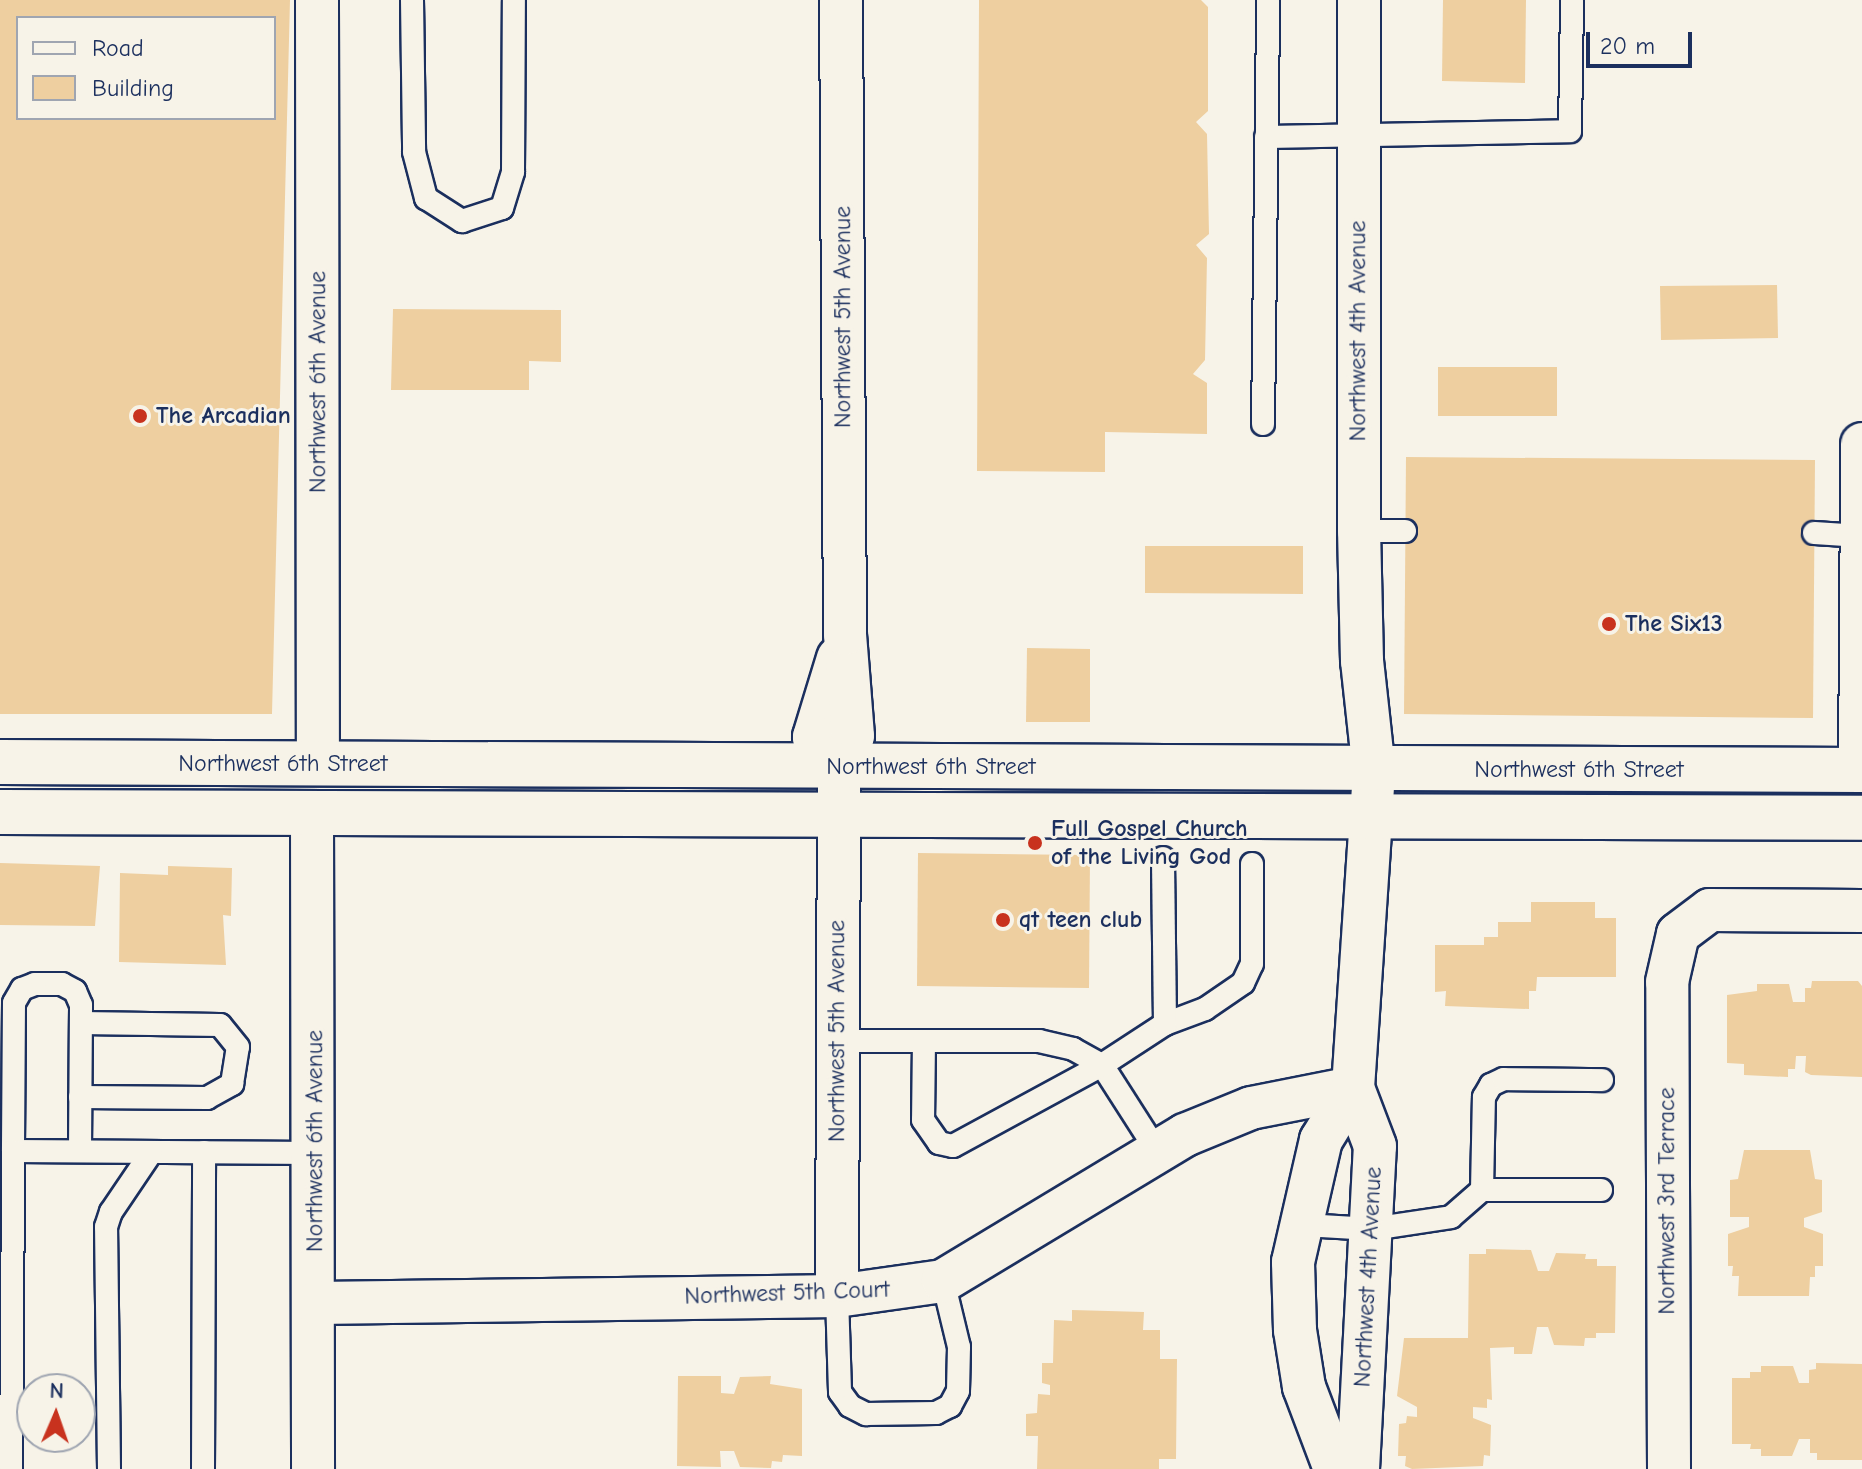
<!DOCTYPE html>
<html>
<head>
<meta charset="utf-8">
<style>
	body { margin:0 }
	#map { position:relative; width:1862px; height:1469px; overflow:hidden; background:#f7f3e8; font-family:"Comic Neue",sans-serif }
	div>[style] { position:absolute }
	.building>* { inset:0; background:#eecfa0 }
	.roads { filter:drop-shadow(2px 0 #1b2f5e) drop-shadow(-2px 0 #1b2f5e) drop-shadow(0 2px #1b2f5e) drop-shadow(0 -2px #1b2f5e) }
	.service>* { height:22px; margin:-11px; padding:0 11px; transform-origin:11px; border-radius:11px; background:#f7f3e8 }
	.minor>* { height:42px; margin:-21px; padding:0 21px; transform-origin:21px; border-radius:21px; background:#f7f3e8 }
	.tertiary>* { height:44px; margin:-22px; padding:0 22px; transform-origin:22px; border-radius:22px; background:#f7f3e8 }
	.dots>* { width:22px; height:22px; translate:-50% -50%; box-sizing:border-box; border:4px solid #f7f3e8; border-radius:50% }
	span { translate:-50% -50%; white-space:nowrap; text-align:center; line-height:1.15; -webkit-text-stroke:6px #f7f3e8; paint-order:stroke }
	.street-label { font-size:24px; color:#1b2f5e }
	.poi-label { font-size:24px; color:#1b2f5e; font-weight:700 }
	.left { translate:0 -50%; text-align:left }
	.legend { position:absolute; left:16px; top:16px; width:260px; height:104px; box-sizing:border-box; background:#f7f3e8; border:2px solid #9fa5b1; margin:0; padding:10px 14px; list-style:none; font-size:24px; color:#1b2f5e }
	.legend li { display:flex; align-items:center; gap:16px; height:40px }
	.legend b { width:40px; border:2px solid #9fa5b1 }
	.north { position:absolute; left:16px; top:1373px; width:80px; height:80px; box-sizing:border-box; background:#f7f3e8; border:2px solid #9fa5b1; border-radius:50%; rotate:2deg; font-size:22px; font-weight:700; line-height:32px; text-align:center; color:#1b2f5e }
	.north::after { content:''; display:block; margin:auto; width:28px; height:36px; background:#c8321e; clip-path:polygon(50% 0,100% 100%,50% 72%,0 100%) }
	.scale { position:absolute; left:1586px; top:32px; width:106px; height:36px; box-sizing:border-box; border:4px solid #1b2f5e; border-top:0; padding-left:10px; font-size:24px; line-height:28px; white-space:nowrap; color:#1b2f5e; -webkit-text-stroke:6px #f7f3e8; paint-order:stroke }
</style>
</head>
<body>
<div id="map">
	<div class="building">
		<i style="clip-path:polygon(evenodd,0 0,290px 0,272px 714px,0 714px,0 0,18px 18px,274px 18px,274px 118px,18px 118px,18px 18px)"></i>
		<i style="clip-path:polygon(979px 0,1201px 0,1208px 7px,1208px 111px,1196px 122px,1207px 134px,1209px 234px,1196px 245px,1207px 258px,1205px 360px,1193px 374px,1207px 383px,1207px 434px,1105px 432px,1105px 472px,977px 471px)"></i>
		<i style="clip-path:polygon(1443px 0,1526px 0,1525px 83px,1442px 81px)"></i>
		<i style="clip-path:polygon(1777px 285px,1778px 338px,1661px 340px,1660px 286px)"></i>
		<i style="clip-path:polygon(393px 309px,561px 310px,561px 362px,529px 361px,529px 390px,391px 390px)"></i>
		<i style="clip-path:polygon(1438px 367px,1557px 367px,1557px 416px,1438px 416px)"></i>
		<i style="clip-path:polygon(1406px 457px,1815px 460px,1813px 718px,1404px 714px)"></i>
		<i style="clip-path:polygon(1145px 546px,1303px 546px,1303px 594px,1145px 593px)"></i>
		<i style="clip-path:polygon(1027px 648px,1090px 649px,1090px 722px,1026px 722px)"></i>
		<i style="clip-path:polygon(918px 853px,1090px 855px,1089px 988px,917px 986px)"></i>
		<i style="clip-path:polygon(0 863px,100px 866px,95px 926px,0 925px)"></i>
		<i style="clip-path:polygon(168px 866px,232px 868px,231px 916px,223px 915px,226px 965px,119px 962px,120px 873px,168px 875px)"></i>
		<i style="clip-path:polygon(1531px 902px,1595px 902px,1595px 918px,1616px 918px,1616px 977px,1537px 977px,1536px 991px,1529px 991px,1529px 1009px,1445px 1006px,1446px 991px,1435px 992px,1435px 945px,1484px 945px,1484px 937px,1498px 937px,1498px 922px,1531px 922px)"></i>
		<i style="clip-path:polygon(1812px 981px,1858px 981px,1862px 986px,1862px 1077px,1811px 1075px,1805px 1072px,1806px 1056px,1796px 1056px,1795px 1069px,1788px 1069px,1788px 1077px,1744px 1075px,1744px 1064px,1727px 1063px,1727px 995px,1757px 991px,1757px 984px,1789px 984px,1793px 1002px,1805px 1002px,1805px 988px,1811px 988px)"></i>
		<i style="clip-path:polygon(1744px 1150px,1810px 1150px,1815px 1179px,1822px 1180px,1822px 1212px,1804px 1218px,1804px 1227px,1823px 1234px,1823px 1266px,1815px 1266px,1815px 1277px,1810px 1277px,1809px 1296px,1738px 1296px,1739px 1276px,1732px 1276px,1733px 1266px,1728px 1266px,1728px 1234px,1749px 1227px,1749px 1217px,1730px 1217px,1730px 1180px,1738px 1179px)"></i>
		<i style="clip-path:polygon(1486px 1249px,1531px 1250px,1538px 1271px,1549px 1271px,1556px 1253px,1586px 1254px,1585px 1259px,1597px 1259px,1597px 1266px,1616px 1266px,1615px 1333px,1596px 1333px,1596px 1338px,1585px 1338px,1584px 1346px,1554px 1345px,1548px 1327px,1537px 1327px,1532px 1354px,1514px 1354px,1514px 1347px,1490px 1348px,1492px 1400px,1487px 1399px,1487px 1408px,1473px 1407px,1473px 1418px,1491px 1425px,1490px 1456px,1484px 1455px,1483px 1466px,1412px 1469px,1405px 1466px,1406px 1456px,1398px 1456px,1399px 1424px,1406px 1423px,1407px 1416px,1417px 1417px,1417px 1407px,1397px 1396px,1404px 1338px,1468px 1338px,1469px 1254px,1486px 1254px)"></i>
		<i style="clip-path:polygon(1072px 1310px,1144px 1312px,1143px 1330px,1160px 1330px,1160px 1359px,1177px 1359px,1176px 1459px,1159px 1459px,1159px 1469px,1037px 1469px,1038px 1436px,1026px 1436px,1026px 1414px,1037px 1413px,1038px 1394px,1050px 1395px,1050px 1385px,1042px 1383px,1042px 1363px,1053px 1363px,1054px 1320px,1072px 1321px)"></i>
		<i style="clip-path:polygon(1816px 1363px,1862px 1364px,1862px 1460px,1817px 1460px,1817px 1453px,1810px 1453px,1810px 1439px,1799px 1439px,1792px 1456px,1761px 1456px,1761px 1449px,1750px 1449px,1751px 1444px,1732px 1444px,1732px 1378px,1750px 1378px,1750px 1372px,1761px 1372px,1761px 1366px,1793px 1366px,1799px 1383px,1809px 1383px,1809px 1370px,1816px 1369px)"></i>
		<i style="clip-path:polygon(678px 1376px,721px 1376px,721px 1393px,734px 1394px,740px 1377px,771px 1376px,770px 1384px,802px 1389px,802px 1456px,783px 1455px,782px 1462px,772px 1461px,771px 1468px,740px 1467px,734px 1451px,720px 1451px,721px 1467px,677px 1466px)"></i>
	</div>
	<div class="roads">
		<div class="service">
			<i style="left:412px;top:0;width:152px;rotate:89.2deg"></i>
			<i style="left:414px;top:152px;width:48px;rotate:75.4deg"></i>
			<i style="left:426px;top:198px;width:43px;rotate:32.6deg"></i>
			<i style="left:462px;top:221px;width:42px;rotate:-18deg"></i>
			<i style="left:502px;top:208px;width:38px;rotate:-73deg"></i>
			<i style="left:513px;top:172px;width:172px;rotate:-89.7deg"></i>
			<i style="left:1266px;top:137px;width:304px;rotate:-1.1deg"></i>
			<i style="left:1570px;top:131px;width:131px;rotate:-89.1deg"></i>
			<i style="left:1263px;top:424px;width:424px;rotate:-89.3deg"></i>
			<i style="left:1359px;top:531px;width:46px"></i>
			<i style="left:1814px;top:533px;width:47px;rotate:3.7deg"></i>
			<i style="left:1165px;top:1024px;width:43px;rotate:-20.6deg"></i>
			<i style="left:1205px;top:1009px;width:46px;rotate:-34.4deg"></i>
			<i style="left:1243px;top:983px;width:21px;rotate:-65deg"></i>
			<i style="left:1252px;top:964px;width:100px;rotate:-90deg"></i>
			<i style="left:836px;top:1041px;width:203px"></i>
			<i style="left:1039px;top:1041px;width:35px;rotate:13deg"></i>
			<i style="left:1073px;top:1049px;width:33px;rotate:29deg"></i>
			<i style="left:1102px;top:1065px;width:102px;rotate:57.4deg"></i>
			<i style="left:924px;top:1041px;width:79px;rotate:90.7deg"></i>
			<i style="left:923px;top:1120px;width:28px;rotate:55deg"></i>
			<i style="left:939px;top:1143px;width:14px;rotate:12deg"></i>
			<i style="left:953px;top:1146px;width:170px;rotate:-28.5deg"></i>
			<i style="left:1102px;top:1065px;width:75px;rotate:-33.1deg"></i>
			<i style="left:1165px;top:1024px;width:166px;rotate:-90.7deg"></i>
			<i style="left:80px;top:1097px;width:127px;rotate:0.5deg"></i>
			<i style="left:207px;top:1098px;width:29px;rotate:-29deg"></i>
			<i style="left:232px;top:1084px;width:37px;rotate:-81deg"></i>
			<i style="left:238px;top:1047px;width:28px;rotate:-129deg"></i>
			<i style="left:220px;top:1025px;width:139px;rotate:-179.2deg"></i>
			<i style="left:80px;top:1151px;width:146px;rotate:-89.6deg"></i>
			<i style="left:81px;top:1005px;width:15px;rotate:-113deg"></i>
			<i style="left:75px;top:991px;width:15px;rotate:-152deg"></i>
			<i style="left:62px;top:984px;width:27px;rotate:180deg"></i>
			<i style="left:35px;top:984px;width:14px;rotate:159deg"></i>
			<i style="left:22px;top:989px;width:16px;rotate:120deg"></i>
			<i style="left:14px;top:1003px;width:148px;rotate:90.4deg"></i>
			<i style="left:13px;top:1151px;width:303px;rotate:0.4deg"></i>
			<i style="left:1482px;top:1190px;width:93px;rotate:-88.8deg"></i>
			<i style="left:1484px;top:1097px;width:14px;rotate:-60deg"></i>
			<i style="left:1491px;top:1085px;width:14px;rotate:-25deg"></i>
			<i style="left:1504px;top:1079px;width:98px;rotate:0.6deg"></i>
			<i style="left:1304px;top:1225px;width:68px;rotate:3.4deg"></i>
			<i style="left:1372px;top:1229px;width:80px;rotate:-8.6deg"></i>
			<i style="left:1451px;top:1217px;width:41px;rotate:-41.1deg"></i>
			<i style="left:1482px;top:1190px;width:119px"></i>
			<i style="left:837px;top:1296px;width:96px;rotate:88.2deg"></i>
			<i style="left:840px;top:1392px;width:17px;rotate:54deg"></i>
			<i style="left:850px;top:1406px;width:18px;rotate:27deg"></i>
			<i style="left:866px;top:1414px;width:70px;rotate:-0.8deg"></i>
			<i style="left:936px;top:1413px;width:16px;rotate:-27deg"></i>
			<i style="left:950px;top:1406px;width:17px;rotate:-62deg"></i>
			<i style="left:958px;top:1391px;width:44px;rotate:-88.7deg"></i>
			<i style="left:959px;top:1347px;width:68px;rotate:-103.6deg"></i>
			<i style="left:11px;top:1469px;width:318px;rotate:-89.6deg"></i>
			<i style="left:109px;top:1469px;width:242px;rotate:-90.7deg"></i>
			<i style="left:106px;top:1227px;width:16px;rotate:-72deg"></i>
			<i style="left:111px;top:1212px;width:71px;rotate:-55.9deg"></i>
			<i style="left:203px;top:1469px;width:317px;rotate:-89.8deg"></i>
		</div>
		<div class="minor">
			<i style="left:317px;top:0;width:764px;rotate:89.93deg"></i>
			<i style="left:838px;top:658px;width:83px;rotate:106.9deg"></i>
			<i style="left:814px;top:737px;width:39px;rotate:50deg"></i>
			<i style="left:1860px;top:770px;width:326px;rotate:-89.6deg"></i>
			<i style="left:312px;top:813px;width:656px;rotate:89.91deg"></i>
			<i style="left:837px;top:1296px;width:529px;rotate:-89.78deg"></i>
			<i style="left:839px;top:767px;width:34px;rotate:-66deg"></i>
			<i style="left:853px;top:736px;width:102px;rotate:-94.5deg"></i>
			<i style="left:845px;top:634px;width:634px;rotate:-90.36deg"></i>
			<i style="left:316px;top:1303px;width:521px;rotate:-0.77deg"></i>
			<i style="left:837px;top:1296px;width:107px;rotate:-8.1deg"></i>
			<i style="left:943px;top:1281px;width:283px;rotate:-31.1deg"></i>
			<i style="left:1185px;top:1135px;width:71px;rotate:-22.2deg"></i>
			<i style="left:1251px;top:1108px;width:104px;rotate:-11.1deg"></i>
			<i style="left:1335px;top:1469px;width:88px;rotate:-110.7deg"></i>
			<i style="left:1304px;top:1387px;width:58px;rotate:-99deg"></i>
			<i style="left:1295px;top:1330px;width:68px;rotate:-91.7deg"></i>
			<i style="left:1293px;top:1262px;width:125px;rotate:-77.1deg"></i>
			<i style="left:1321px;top:1140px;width:61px;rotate:-58.4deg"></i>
			<i style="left:1358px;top:1469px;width:323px;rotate:-87deg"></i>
			<i style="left:1375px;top:1146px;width:62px;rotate:-110.8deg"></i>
			<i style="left:1353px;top:1088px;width:318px;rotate:-86.2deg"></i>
			<i style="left:1374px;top:771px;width:111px;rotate:-96.2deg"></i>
			<i style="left:1362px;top:661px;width:130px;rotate:-91.3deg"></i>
			<i style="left:1359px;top:531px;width:531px;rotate:-90deg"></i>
			<i style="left:1669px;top:1469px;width:487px;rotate:-90.2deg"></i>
			<i style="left:1667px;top:982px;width:49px;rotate:-77.1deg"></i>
			<i style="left:1678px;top:934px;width:40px;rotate:-37deg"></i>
			<i style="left:1710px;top:910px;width:152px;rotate:0.4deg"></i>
		</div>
		<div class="tertiary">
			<i style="left:0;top:762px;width:1862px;rotate:0.25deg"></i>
			<i style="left:0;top:812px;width:1862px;rotate:0.18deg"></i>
		</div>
	</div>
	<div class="dots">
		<i style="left:140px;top:416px;background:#c8321e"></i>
		<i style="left:1609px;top:624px;background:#c8321e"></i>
		<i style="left:1035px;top:843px;background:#c8321e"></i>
		<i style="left:1003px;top:920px;background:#c8321e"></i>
	</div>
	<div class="street-label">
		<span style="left:843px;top:317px;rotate:-90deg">Northwest 5th Avenue</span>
		<span style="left:1358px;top:331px;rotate:-90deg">Northwest 4th Avenue</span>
		<span style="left:318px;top:382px;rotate:-90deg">Northwest 6th Avenue</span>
		<span style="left:283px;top:764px">Northwest 6th Street</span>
		<span style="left:931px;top:767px">Northwest 6th Street</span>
		<span style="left:1579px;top:770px">Northwest 6th Street</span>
		<span style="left:837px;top:1031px;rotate:-90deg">Northwest 5th Avenue</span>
		<span style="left:315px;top:1141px;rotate:-90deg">Northwest 6th Avenue</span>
		<span style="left:1667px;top:1201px;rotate:-90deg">Northwest 3rd Terrace</span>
		<span style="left:1368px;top:1277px;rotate:-87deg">Northwest 4th Avenue</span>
		<span style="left:787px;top:1293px;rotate:-2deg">Northwest 5th Court</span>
	</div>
	<div class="poi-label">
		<span class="left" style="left:156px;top:416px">The Arcadian</span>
		<span class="left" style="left:1625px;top:624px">The Six13</span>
		<span class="left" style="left:1051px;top:843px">Full Gospel Church<br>of the Living God</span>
		<span class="left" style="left:1019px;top:920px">qt teen club</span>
	</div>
	<ul class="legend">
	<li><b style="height:10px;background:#f7f3e8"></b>Road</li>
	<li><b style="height:22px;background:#eecfa0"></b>Building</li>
	</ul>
	<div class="north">N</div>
	<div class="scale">20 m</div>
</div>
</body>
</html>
